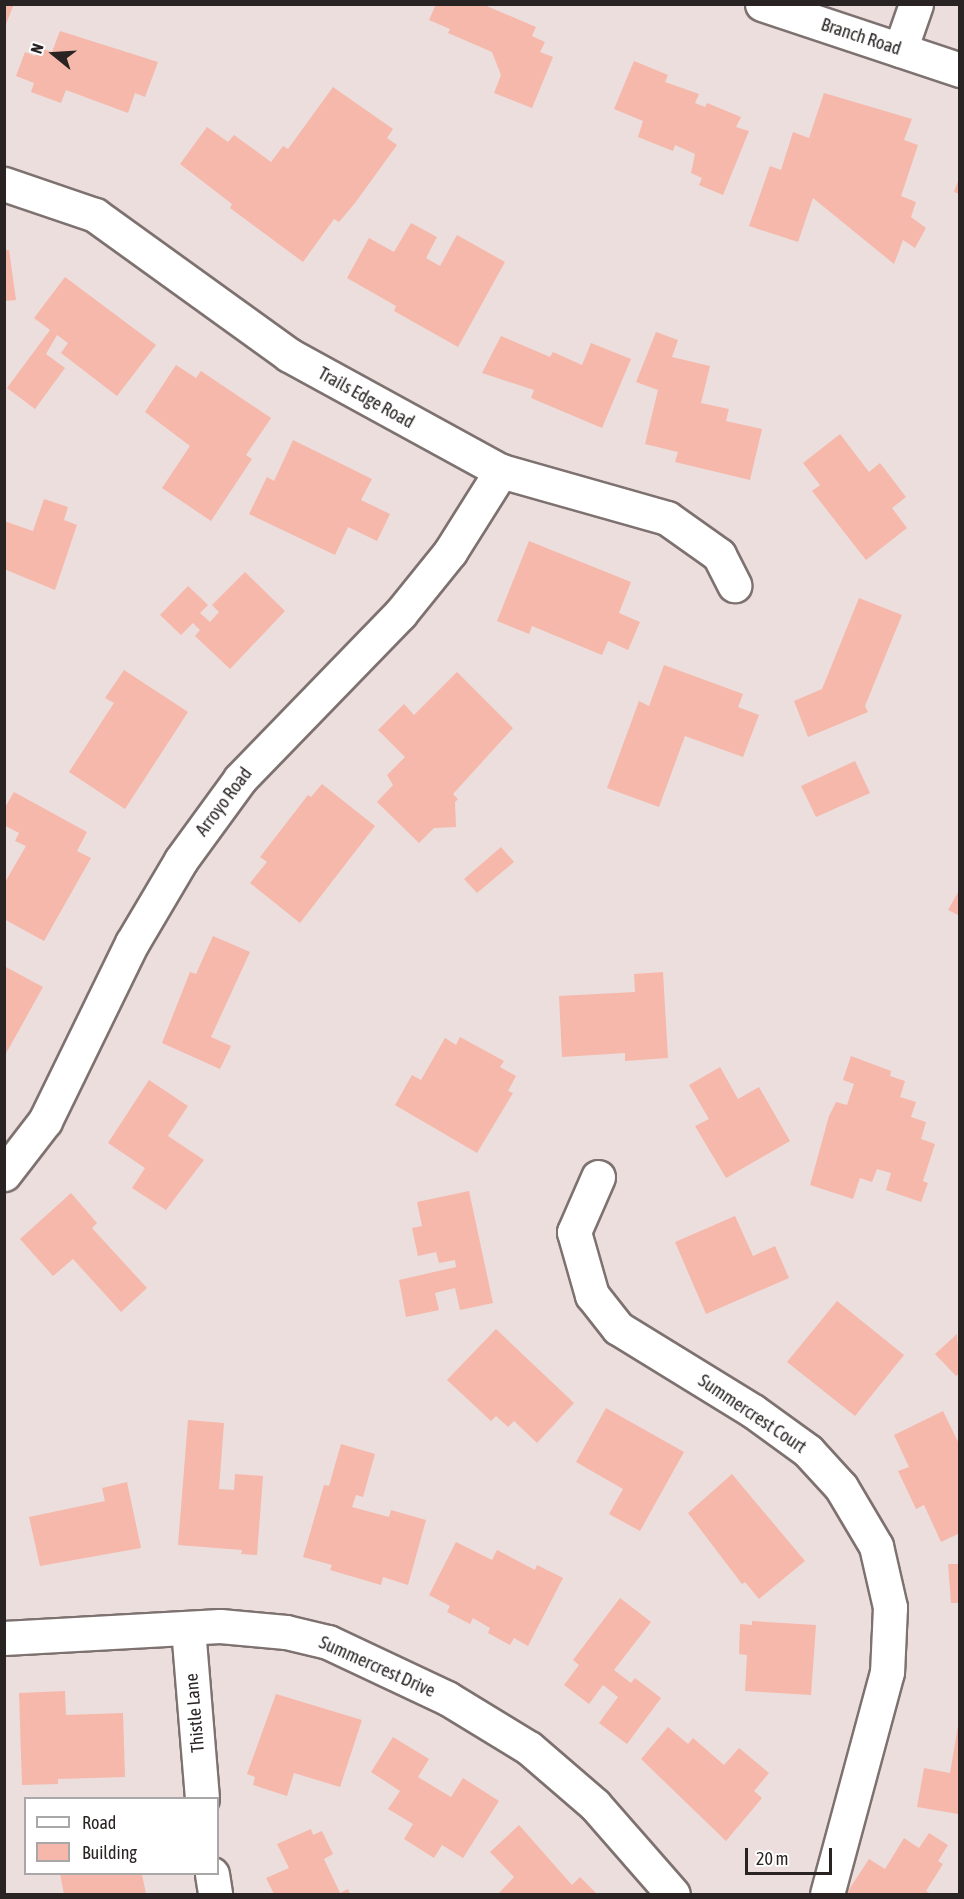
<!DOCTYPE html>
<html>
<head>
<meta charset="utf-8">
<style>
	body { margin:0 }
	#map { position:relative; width:964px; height:1899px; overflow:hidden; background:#ecdedc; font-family:"Asap Condensed",sans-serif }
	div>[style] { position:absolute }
	.building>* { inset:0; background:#f5b8ab }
	.roads { filter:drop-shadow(2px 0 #7e7270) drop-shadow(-2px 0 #7e7270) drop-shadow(0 2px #7e7270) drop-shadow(0 -2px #7e7270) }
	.minor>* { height:33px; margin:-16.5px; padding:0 16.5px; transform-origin:16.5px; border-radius:16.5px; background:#fff }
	span { translate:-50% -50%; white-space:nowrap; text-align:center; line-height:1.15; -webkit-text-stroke:6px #fff; paint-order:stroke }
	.street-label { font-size:18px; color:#292423 }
	.frame { position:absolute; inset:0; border:6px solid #292423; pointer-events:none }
	.legend { position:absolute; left:24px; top:1797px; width:195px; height:78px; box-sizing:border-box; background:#fff; border:2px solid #a9a7a7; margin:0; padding:8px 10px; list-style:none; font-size:18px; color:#292423 }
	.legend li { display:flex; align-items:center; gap:12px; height:30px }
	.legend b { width:30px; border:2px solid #a9a7a7 }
	.north { position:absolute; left:24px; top:24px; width:60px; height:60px; -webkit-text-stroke:4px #fff; paint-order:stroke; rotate:288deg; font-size:16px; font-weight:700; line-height:24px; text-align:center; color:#292423 }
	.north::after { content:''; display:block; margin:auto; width:21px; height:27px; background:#292423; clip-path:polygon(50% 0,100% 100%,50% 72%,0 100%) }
	.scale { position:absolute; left:745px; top:1848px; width:87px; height:27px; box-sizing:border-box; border:3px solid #292423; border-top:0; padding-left:8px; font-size:18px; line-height:21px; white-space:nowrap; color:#292423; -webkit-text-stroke:4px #fff; paint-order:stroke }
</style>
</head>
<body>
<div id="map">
	<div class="building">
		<i style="clip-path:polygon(4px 4px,14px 4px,6px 24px,4px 24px)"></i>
		<i style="clip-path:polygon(436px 4px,482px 4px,536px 27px,532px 36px,545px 42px,540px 52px,553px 57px,532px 108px,494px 93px,501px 75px,492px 52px,448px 33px,450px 29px,429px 20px)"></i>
		<i style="clip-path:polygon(60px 31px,158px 62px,145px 97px,135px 93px,128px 113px,66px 90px,61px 103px,31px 92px,34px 83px,16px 76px,25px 52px,35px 56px,38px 47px,52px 52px)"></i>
		<i style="clip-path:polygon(634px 61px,668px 75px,665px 82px,699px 94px,695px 103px,705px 107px,707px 103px,741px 117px,736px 127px,749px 131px,723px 195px,699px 185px,702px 178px,691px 173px,695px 154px,675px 145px,673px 151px,638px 137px,643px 121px,614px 109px)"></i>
		<i style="clip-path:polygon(333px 87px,393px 129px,387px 138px,397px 145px,355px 203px,339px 222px,334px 219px,303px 262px,230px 208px,232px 204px,180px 164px,207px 127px,228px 142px,234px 135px,271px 162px,283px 146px,288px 149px)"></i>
		<i style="clip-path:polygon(824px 93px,912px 119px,904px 140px,918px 145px,901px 196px,916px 202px,911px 217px,926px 228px,915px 248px,903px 240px,894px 264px,813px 198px,798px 242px,749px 226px,770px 166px,781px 170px,793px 132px,809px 138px)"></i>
		<i style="clip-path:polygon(959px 178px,960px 178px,960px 194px,954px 192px)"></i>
		<i style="clip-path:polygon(411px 223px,437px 237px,426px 258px,440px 266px,457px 235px,505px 262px,458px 347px,394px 311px,396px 306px,347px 278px,369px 238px,394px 252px)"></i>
		<i style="clip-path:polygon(4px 250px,9px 250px,16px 300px,4px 301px)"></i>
		<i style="clip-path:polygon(65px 277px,156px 345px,117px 396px,61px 353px,68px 343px,57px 335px,46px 354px,65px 368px,35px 409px,7px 388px,50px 330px,34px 318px)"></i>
		<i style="clip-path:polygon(656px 332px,678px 340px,672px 357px,710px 366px,701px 403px,729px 409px,726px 421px,762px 429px,750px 480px,675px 462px,678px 452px,645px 444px,658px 390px,636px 382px)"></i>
		<i style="clip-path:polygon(501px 336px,550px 357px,553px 352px,582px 365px,591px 343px,631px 359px,602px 428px,531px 398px,534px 390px,482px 373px)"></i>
		<i style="clip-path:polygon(176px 365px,196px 378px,201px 371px,271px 418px,246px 455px,252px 459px,211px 521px,162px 488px,190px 446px,145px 412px)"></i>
		<i style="clip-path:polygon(840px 434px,869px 472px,880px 463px,906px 497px,892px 508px,907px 528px,866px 560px,812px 491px,820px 485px,803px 463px)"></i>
		<i style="clip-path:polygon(293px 440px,372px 479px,361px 500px,390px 514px,377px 541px,348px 527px,335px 555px,249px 514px,267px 477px,274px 481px)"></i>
		<i style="clip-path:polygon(44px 499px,68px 507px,64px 520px,77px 525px,55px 590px,4px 569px,4px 521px,33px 531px)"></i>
		<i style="clip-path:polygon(529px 541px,631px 582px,619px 613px,640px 622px,628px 650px,608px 641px,602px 655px,532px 626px,529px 634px,497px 621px)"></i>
		<i style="clip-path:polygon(245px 572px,285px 611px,230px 669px,195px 636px,200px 630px,193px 623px,181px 635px,160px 615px,188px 586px,208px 605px,200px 613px,210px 622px,219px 612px,212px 605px)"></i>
		<i style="clip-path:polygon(859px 598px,902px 615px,865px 706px,868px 712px,808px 737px,794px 701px,822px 689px)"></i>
		<i style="clip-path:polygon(664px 665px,743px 694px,738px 707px,759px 715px,743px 757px,685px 736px,659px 807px,607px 788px,639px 701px,649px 706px)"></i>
		<i style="clip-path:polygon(124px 670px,188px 712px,125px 809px,69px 772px,114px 703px,105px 698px)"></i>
		<i style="clip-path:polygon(457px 672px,513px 728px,453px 794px,458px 799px,455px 802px,456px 827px,434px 828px,419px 843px,377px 802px,393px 785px,387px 775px,405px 757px,378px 730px,404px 704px,414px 715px)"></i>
		<i style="clip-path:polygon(855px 761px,870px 793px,816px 817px,801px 786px)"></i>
		<i style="clip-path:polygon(322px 784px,375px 826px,300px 923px,250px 883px,267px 862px,260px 857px,308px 795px,311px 797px)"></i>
		<i style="clip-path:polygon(14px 792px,87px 832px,77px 851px,91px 858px,44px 941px,4px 919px,4px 884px,26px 846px,15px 841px,19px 833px,4px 825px,4px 809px)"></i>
		<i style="clip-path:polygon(501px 847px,514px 862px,477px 893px,464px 879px)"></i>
		<i style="clip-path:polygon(960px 889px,960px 916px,948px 910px)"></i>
		<i style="clip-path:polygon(213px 936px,250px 952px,211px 1037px,231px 1046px,220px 1069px,162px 1043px,190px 972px,196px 974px)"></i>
		<i style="clip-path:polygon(4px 966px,43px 987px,4px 1057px)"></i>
		<i style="clip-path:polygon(663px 972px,668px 1058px,625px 1061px,625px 1053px,562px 1057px,559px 996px,635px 992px,634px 974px)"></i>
		<i style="clip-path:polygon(460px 1037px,504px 1061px,500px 1067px,516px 1076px,508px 1091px,513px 1093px,477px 1153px,395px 1105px,412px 1075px,421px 1080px,445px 1038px,456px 1045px)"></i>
		<i style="clip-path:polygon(851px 1056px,891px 1071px,890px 1076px,905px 1081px,900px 1097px,916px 1102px,911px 1117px,926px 1122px,921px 1139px,935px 1144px,923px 1181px,928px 1183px,921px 1202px,886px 1190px,891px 1173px,877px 1169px,872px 1182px,860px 1178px,853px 1199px,810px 1185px,829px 1116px,836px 1102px,847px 1105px,854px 1084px,843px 1080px)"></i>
		<i style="clip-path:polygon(720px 1067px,738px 1099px,759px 1087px,790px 1141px,726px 1178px,695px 1126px,709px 1119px,689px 1085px)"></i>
		<i style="clip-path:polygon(149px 1080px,188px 1106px,168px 1136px,204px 1160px,166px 1210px,132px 1188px,145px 1168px,108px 1143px)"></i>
		<i style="clip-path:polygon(469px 1191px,493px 1303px,460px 1310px,455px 1288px,435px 1293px,439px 1310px,406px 1317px,399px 1280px,456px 1267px,455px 1260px,439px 1263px,436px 1252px,418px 1256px,412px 1228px,422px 1226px,417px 1202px)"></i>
		<i style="clip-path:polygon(71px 1193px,97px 1223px,92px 1228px,147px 1288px,121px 1312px,73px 1259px,53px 1276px,20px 1239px)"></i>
		<i style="clip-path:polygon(735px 1216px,753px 1256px,775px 1246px,789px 1278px,706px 1314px,675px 1242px)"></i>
		<i style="clip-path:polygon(837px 1301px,904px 1355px,855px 1416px,787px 1362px)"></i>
		<i style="clip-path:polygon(496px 1329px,574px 1403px,537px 1443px,514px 1421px,508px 1427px,496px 1416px,491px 1421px,447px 1380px)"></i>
		<i style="clip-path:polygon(957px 1334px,960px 1373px,956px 1376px,935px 1354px)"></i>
		<i style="clip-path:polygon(606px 1408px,684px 1452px,640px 1531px,609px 1514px,623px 1489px,576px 1462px)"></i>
		<i style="clip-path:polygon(943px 1411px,960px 1446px,960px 1533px,941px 1542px,924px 1505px,916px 1509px,898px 1471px,909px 1467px,894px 1435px)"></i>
		<i style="clip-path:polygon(188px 1420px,224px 1423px,219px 1489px,234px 1490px,235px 1474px,263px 1476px,257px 1555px,241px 1554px,242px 1550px,178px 1545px)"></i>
		<i style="clip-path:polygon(341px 1444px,375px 1454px,363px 1497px,356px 1495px,352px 1507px,389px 1517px,391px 1510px,426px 1520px,408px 1585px,383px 1577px,381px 1585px,330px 1570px,332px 1565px,303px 1557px,324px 1485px,329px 1486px)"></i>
		<i style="clip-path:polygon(732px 1474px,805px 1561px,759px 1599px,745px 1582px,742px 1584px,688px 1513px)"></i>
		<i style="clip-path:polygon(127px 1482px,141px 1548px,40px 1566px,29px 1517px,105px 1501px,102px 1488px)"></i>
		<i style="clip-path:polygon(456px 1542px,492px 1560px,497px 1550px,535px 1570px,537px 1565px,563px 1578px,528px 1646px,514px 1638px,510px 1645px,488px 1633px,490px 1628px,473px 1618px,470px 1624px,447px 1612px,450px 1606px,429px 1595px)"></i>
		<i style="clip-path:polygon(948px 1564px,960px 1564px,960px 1603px,951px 1603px)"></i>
		<i style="clip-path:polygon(620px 1598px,651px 1622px,614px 1670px,631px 1683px,635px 1678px,661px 1698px,627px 1744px,599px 1723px,618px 1697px,603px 1685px,589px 1704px,564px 1685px,579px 1665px,573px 1660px)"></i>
		<i style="clip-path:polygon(752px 1621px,816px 1625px,811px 1695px,745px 1691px,747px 1655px,739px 1654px,740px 1624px,752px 1625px)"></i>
		<i style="clip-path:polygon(65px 1691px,66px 1715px,123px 1713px,125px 1777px,58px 1779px,58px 1784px,22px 1785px,19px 1693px)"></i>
		<i style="clip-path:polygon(276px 1694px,362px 1720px,340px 1787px,294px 1773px,287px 1796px,253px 1785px,255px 1777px,247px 1774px)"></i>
		<i style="clip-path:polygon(958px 1726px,958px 1814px,917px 1807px,924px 1768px,950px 1773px)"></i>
		<i style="clip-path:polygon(668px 1727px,688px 1744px,693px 1738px,724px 1765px,739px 1748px,769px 1773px,754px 1791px,762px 1798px,726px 1841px,641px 1759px)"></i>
		<i style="clip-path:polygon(393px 1737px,429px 1759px,418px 1777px,451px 1797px,463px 1778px,499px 1801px,463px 1858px,442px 1845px,434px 1858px,404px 1839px,413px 1824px,388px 1809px,400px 1791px,371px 1772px)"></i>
		<i style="clip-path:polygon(519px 1825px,572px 1885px,580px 1877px,597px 1894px,498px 1894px,514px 1877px,490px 1852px)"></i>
		<i style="clip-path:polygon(311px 1829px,313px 1835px,322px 1831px,333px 1854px,324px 1859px,340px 1893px,348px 1889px,350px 1894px,274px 1894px,266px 1878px,289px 1868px,277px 1844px)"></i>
		<i style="clip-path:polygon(929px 1833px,948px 1845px,938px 1861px,943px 1864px,926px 1891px,931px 1894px,846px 1894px,869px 1859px,885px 1869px,904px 1838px,919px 1848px)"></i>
		<i style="clip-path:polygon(60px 1874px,142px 1874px,146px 1894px,64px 1894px)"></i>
	</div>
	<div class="roads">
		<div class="minor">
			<i style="left:762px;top:4px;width:209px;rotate:18.4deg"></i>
			<i style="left:900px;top:50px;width:49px;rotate:-70.8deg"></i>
			<i style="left:4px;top:184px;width:96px;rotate:18.8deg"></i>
			<i style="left:95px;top:215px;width:239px;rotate:35.8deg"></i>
			<i style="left:289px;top:355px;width:242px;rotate:28.7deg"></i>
			<i style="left:501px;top:471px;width:173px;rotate:15.8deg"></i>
			<i style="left:667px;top:518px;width:64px;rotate:35.4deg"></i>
			<i style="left:719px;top:555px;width:34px;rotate:63deg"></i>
			<i style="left:4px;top:1174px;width:67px;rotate:-52.3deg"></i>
			<i style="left:45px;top:1121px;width:198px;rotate:-64deg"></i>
			<i style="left:132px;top:943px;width:96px;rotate:-59.4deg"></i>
			<i style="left:181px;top:860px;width:100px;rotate:-53.9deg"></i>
			<i style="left:240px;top:779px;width:230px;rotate:-45.9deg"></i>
			<i style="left:400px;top:614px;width:80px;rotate:-51.1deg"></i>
			<i style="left:450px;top:552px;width:96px;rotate:-57.8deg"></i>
			<i style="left:598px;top:1177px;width:60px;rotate:113.6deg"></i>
			<i style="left:574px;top:1232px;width:66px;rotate:74.1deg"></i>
			<i style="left:592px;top:1295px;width:42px;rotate:51.8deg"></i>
			<i style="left:618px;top:1328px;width:158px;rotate:31.6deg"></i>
			<i style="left:753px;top:1411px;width:68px;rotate:36deg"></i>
			<i style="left:808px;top:1451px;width:49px;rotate:47.5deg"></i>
			<i style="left:841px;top:1487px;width:69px;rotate:59.3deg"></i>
			<i style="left:876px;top:1546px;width:63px;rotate:77.1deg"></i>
			<i style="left:890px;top:1607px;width:65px;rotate:92.6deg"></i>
			<i style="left:887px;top:1672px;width:230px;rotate:105.1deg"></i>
			<i style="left:188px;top:1628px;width:171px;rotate:85.3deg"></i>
			<i style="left:4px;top:1638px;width:216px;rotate:-3.2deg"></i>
			<i style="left:220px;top:1626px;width:66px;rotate:5.2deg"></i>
			<i style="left:286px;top:1632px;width:43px;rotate:13.4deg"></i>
			<i style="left:328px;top:1642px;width:132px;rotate:25.2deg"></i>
			<i style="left:447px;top:1698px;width:96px;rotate:31.4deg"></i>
			<i style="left:529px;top:1748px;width:87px;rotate:40.8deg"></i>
			<i style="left:595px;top:1805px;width:118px;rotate:48.8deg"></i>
			<i style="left:212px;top:1874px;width:20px;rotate:81deg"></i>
		</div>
	</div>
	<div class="street-label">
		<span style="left:861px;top:37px;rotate:18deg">Branch Road</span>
		<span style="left:366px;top:398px;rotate:29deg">Trails Edge Road</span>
		<span style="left:224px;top:802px;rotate:-53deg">Arroyo Road</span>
		<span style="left:752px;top:1414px;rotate:34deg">Summercrest Court</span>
		<span style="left:377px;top:1667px;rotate:24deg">Summercrest Drive</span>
		<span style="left:195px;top:1713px;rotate:-95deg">Thistle Lane</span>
	</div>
	<div class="frame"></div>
	<ul class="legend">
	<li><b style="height:8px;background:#fff"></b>Road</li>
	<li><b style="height:16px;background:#f5b8ab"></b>Building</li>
	</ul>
	<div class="north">N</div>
	<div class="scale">20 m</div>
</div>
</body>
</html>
